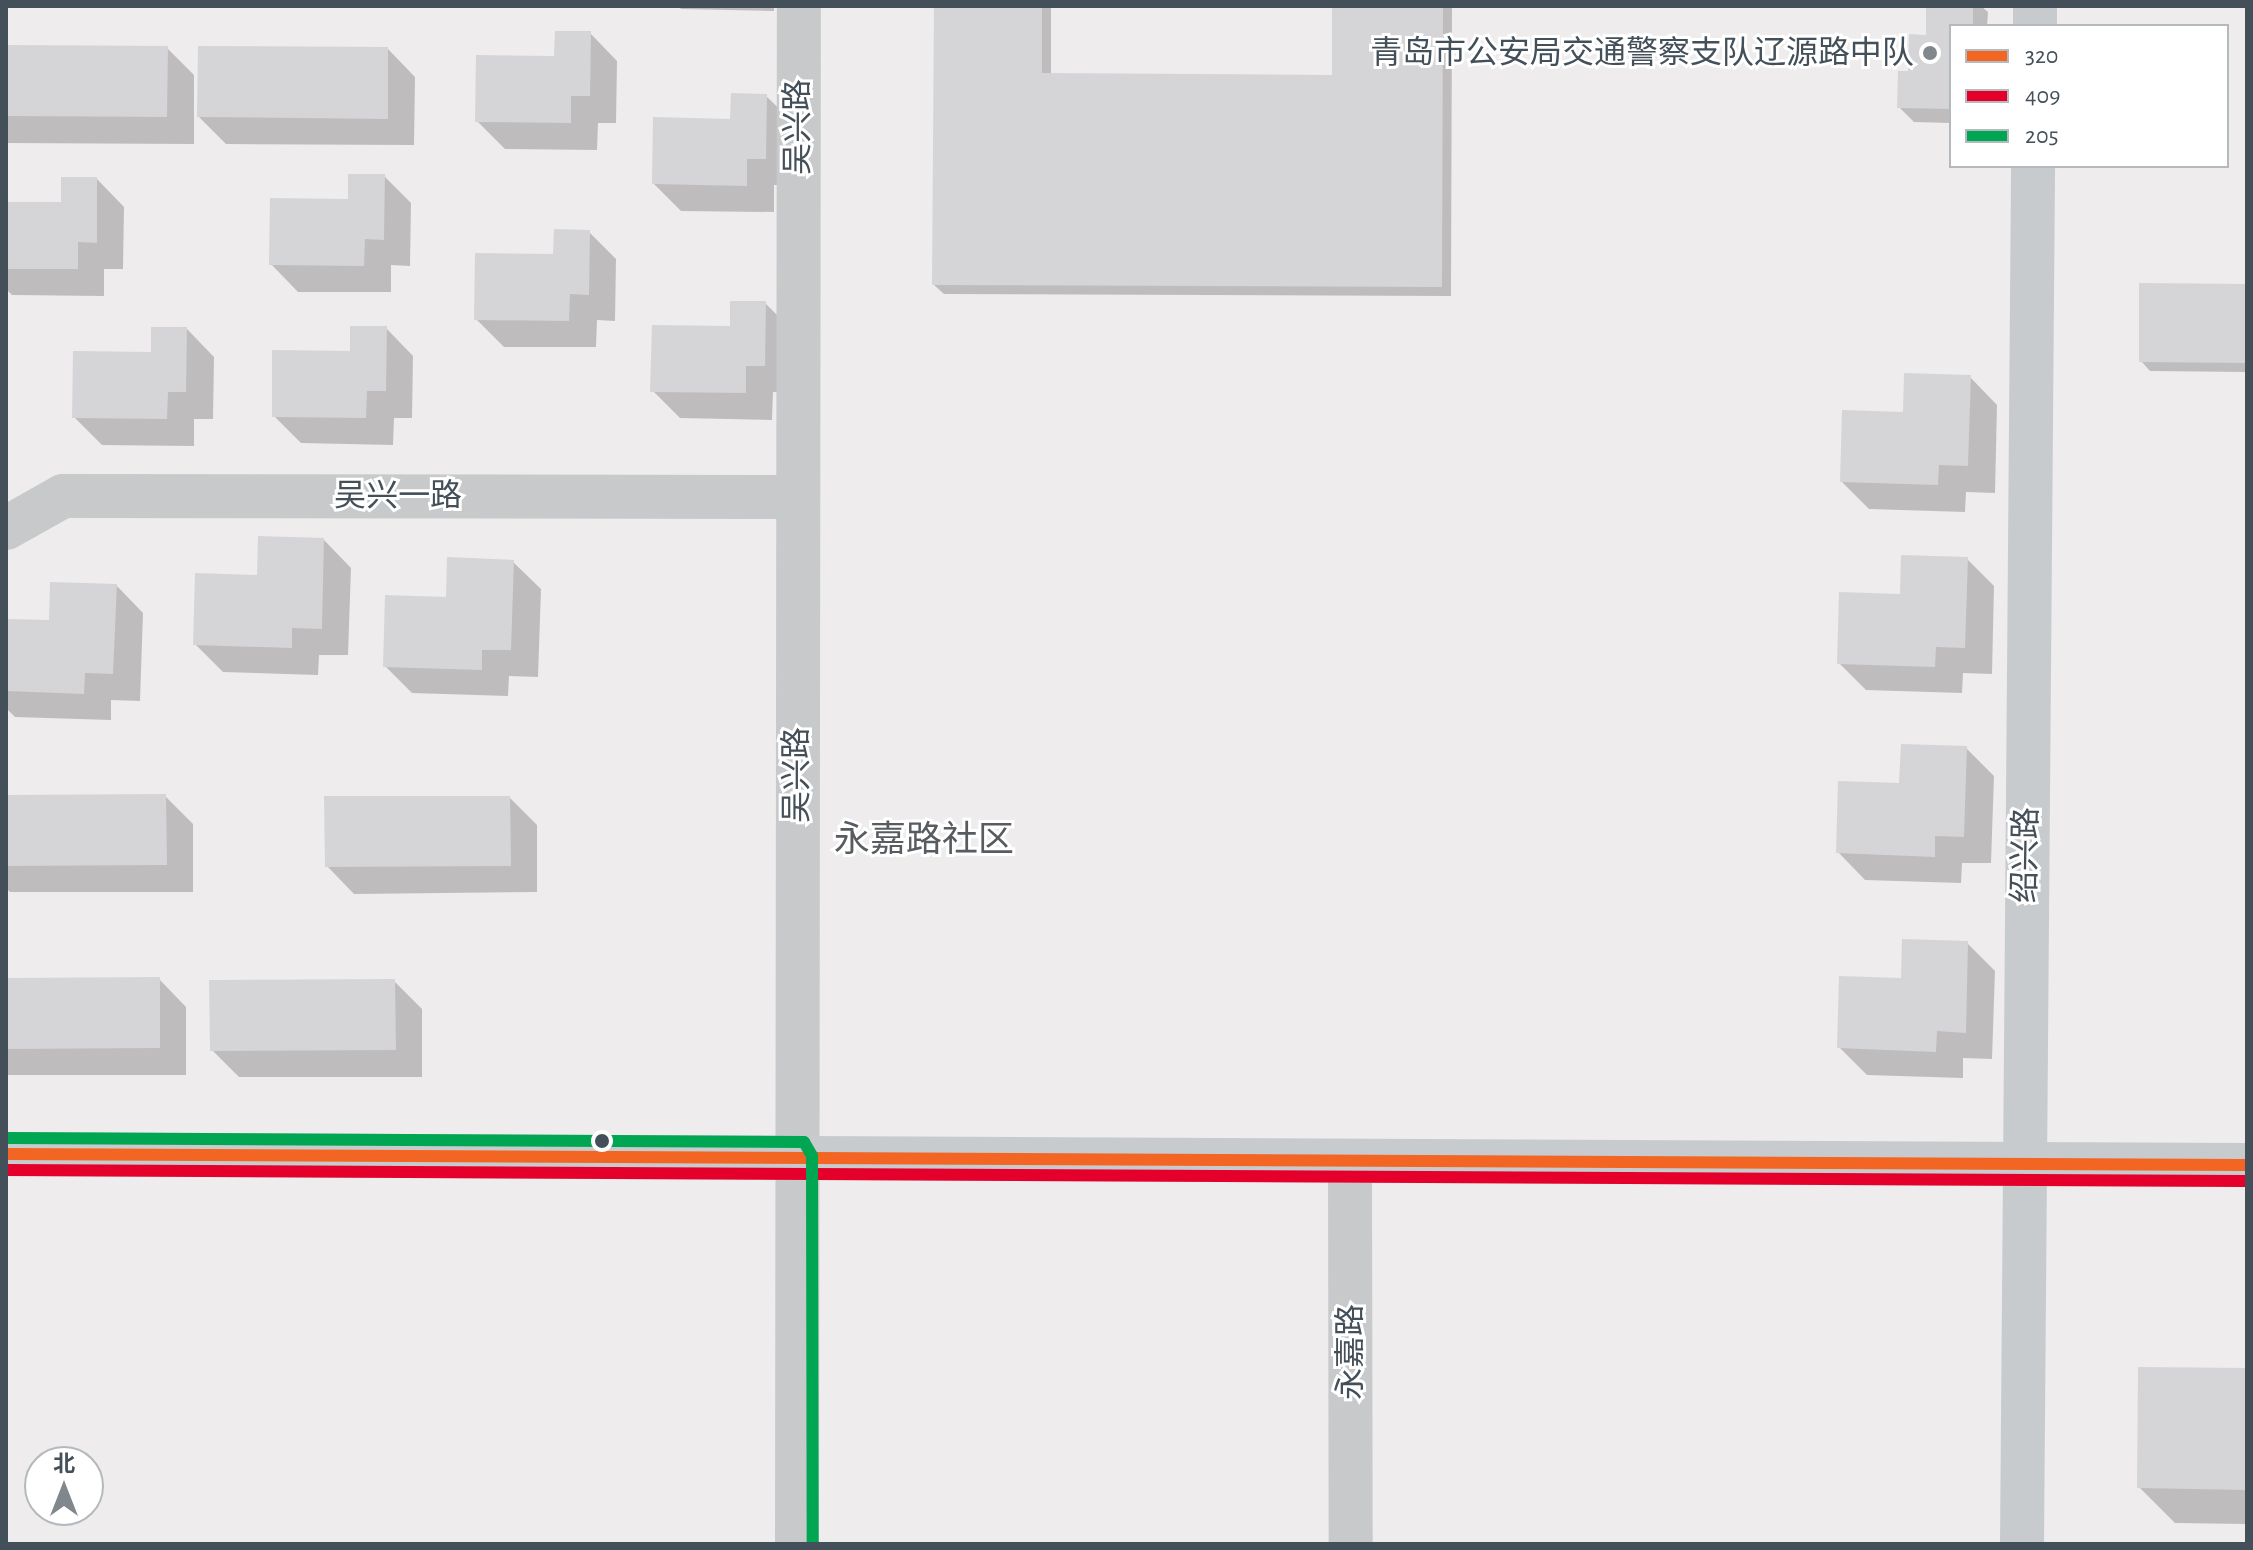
<!DOCTYPE html>
<html>
<head>
<meta charset="utf-8">
<style>
	body { margin:0 }
	#map { position:relative; width:2253px; height:1550px; overflow:hidden; background:#eeeced; font-family:"Alegreya Sans","Noto Sans SC",sans-serif }
	div>[style] { position:absolute }
	.shadow>* { inset:0; background:#0003 }
	.building>* { inset:0; background:#d5d4d7 }
	.street>* { height:44px; margin:-22px; padding:0 22px; transform-origin:22px; border-radius:22px; background:#c7c9cb }
	.secondary>* { height:44px; margin:-22px; padding:0 22px; transform-origin:22px; border-radius:22px; background:#c8cbce }
	.bus-1>* { height:12px; margin:-6px; padding:0 6px; transform-origin:6px; border-radius:6px; background:#f26522 }
	.bus-2>* { height:12px; margin:-6px; padding:0 6px; transform-origin:6px; border-radius:6px; background:#e4002b }
	.bus-3>* { height:12px; margin:-6px; padding:0 6px; transform-origin:6px; border-radius:6px; background:#00a651 }
	.dots>* { width:22px; height:22px; translate:-50% -50%; box-sizing:border-box; border:4px solid #fff; border-radius:50% }
	span { translate:-50% -50%; white-space:nowrap; text-align:center; line-height:1.15; -webkit-text-stroke:6px #fff; paint-order:stroke }
	.poi-label { font-size:32px; color:#445059 }
	.right { translate:-100% -50%; text-align:right }
	.street-label { font-size:32px; color:#445059 }
	.quarter-label { font-size:36px; color:#585c60 }
	.frame { position:absolute; inset:0; border:8px solid #445059; pointer-events:none }
	.legend { position:absolute; left:1949px; top:24px; width:280px; height:144px; box-sizing:border-box; background:#fff; border:2px solid #b4b9bd; margin:0; padding:10px 14px; list-style:none; font-size:24px; color:#445059 }
	.legend li { display:flex; align-items:center; gap:16px; height:40px }
	.legend b { width:40px; border:2px solid #b4b9bd }
	.north { position:absolute; left:24px; top:1446px; width:80px; height:80px; box-sizing:border-box; background:#fff; border:2px solid #b4b9bd; border-radius:50%; rotate:0deg; font-size:22px; font-weight:700; line-height:32px; text-align:center; color:#445059 }
	.north::after { content:''; display:block; margin:auto; width:28px; height:36px; background:#80878d; clip-path:polygon(50% 0,100% 100%,50% 72%,0 100%) }
</style>
</head>
<body>
<div id="map">
	<div class="shadow">
		<i style="clip-path:polygon(678px 6px,774px 6px,774px 11px,681px 9px)"></i>
		<i style="clip-path:polygon(936px 6px,1051px 6px,1051px 75px,1334px 77px,1334px 6px,1452px 6px,1451px 296px,944px 294px,934px 285px)"></i>
		<i style="clip-path:polygon(1928px 6px,1981px 6px,1988px 12px,1987px 26px,1951px 26px,1951px 123px,1914px 122px,1899px 107px,1928px 37px)"></i>
		<i style="clip-path:polygon(590px 33px,617px 61px,616px 123px,598px 123px,597px 150px,505px 149px,477px 121px)"></i>
		<i style="clip-path:polygon(6px 47px,167px 48px,194px 75px,194px 144px,6px 143px)"></i>
		<i style="clip-path:polygon(388px 49px,415px 77px,414px 145px,226px 144px,199px 117px)"></i>
		<i style="clip-path:polygon(766px 96px,794px 123px,793px 185px,774px 185px,774px 212px,681px 211px,654px 184px)"></i>
		<i style="clip-path:polygon(384px 176px,411px 203px,410px 266px,391px 265px,391px 292px,298px 292px,271px 264px)"></i>
		<i style="clip-path:polygon(97px 179px,124px 207px,123px 269px,104px 269px,104px 296px,12px 295px,6px 289px,6px 204px,63px 204px)"></i>
		<i style="clip-path:polygon(589px 232px,616px 259px,615px 321px,597px 320px,596px 347px,504px 347px,476px 319px)"></i>
		<i style="clip-path:polygon(2247px 286px,2247px 372px,2150px 371px,2141px 361px)"></i>
		<i style="clip-path:polygon(765px 303px,793px 331px,792px 393px,773px 392px,772px 420px,680px 418px,653px 391px)"></i>
		<i style="clip-path:polygon(386px 328px,413px 356px,412px 418px,394px 418px,393px 445px,301px 443px,274px 416px)"></i>
		<i style="clip-path:polygon(187px 329px,214px 357px,213px 419px,194px 419px,194px 446px,102px 445px,74px 417px)"></i>
		<i style="clip-path:polygon(1970px 377px,1997px 405px,1995px 493px,1966px 492px,1965px 512px,1869px 509px,1842px 482px,1905px 414px)"></i>
		<i style="clip-path:polygon(324px 540px,351px 568px,348px 655px,319px 655px,318px 675px,223px 672px,195px 644px,259px 577px)"></i>
		<i style="clip-path:polygon(1967px 559px,1994px 586px,1992px 674px,1963px 673px,1962px 693px,1866px 690px,1839px 663px,1902px 596px)"></i>
		<i style="clip-path:polygon(513px 562px,541px 589px,538px 677px,509px 676px,508px 696px,412px 693px,385px 666px,448px 599px)"></i>
		<i style="clip-path:polygon(116px 585px,143px 613px,140px 701px,111px 700px,111px 720px,15px 717px,6px 708px,6px 621px,51px 622px)"></i>
		<i style="clip-path:polygon(1966px 748px,1994px 776px,1991px 863px,1962px 863px,1961px 883px,1865px 880px,1838px 852px,1901px 785px)"></i>
		<i style="clip-path:polygon(165px 796px,193px 824px,193px 892px,10px 892px,6px 888px,6px 797px)"></i>
		<i style="clip-path:polygon(510px 798px,537px 825px,537px 892px,354px 894px,327px 866px)"></i>
		<i style="clip-path:polygon(1967px 943px,1995px 971px,1992px 1059px,1963px 1058px,1963px 1078px,1867px 1075px,1839px 1047px,1902px 980px)"></i>
		<i style="clip-path:polygon(159px 979px,186px 1007px,186px 1075px,6px 1075px,6px 980px)"></i>
		<i style="clip-path:polygon(394px 981px,422px 1009px,422px 1077px,239px 1077px,212px 1050px)"></i>
		<i style="clip-path:polygon(2247px 1370px,2247px 1524px,2175px 1523px,2139px 1487px)"></i>
	</div>
	<div class="building">
		<i style="clip-path:polygon(934px 6px,1042px 6px,1042px 73px,1332px 75px,1332px 6px,1443px 6px,1442px 287px,932px 285px)"></i>
		<i style="clip-path:polygon(1926px 6px,1973px 6px,1973px 26px,1951px 26px,1951px 109px,1897px 108px,1898px 71px,1908px 71px,1909px 34px,1926px 35px)"></i>
		<i style="clip-path:polygon(555px 31px,591px 31px,590px 96px,571px 96px,571px 123px,475px 122px,476px 55px,554px 56px)"></i>
		<i style="clip-path:polygon(6px 45px,168px 46px,167px 117px,6px 116px)"></i>
		<i style="clip-path:polygon(198px 46px,388px 47px,388px 119px,197px 117px)"></i>
		<i style="clip-path:polygon(731px 93px,767px 94px,766px 159px,747px 159px,747px 186px,652px 184px,653px 117px,730px 119px)"></i>
		<i style="clip-path:polygon(348px 174px,385px 174px,384px 240px,365px 239px,364px 266px,269px 265px,270px 198px,348px 199px)"></i>
		<i style="clip-path:polygon(61px 177px,97px 177px,97px 243px,78px 242px,78px 269px,6px 269px,6px 202px,61px 202px)"></i>
		<i style="clip-path:polygon(554px 229px,590px 230px,589px 295px,570px 294px,569px 321px,474px 320px,475px 253px,553px 254px)"></i>
		<i style="clip-path:polygon(2139px 283px,2247px 284px,2247px 363px,2139px 362px)"></i>
		<i style="clip-path:polygon(730px 301px,766px 301px,765px 366px,746px 366px,746px 393px,650px 392px,652px 325px,730px 326px)"></i>
		<i style="clip-path:polygon(350px 326px,387px 326px,386px 391px,367px 391px,366px 418px,272px 417px,272px 350px,350px 351px)"></i>
		<i style="clip-path:polygon(151px 327px,187px 327px,186px 392px,168px 392px,167px 419px,72px 418px,73px 351px,151px 352px)"></i>
		<i style="clip-path:polygon(1904px 373px,1971px 375px,1968px 466px,1939px 465px,1938px 485px,1840px 482px,1842px 410px,1903px 412px)"></i>
		<i style="clip-path:polygon(258px 536px,324px 538px,322px 629px,292px 628px,292px 648px,193px 645px,195px 573px,257px 575px)"></i>
		<i style="clip-path:polygon(1901px 555px,1968px 557px,1965px 648px,1936px 647px,1935px 667px,1837px 664px,1839px 592px,1900px 594px)"></i>
		<i style="clip-path:polygon(447px 557px,514px 560px,511px 650px,482px 650px,482px 670px,383px 667px,385px 595px,446px 597px)"></i>
		<i style="clip-path:polygon(50px 582px,117px 584px,113px 674px,85px 673px,84px 694px,6px 691px,6px 619px,49px 620px)"></i>
		<i style="clip-path:polygon(1901px 744px,1967px 746px,1964px 837px,1935px 836px,1935px 857px,1836px 853px,1838px 781px,1899px 783px)"></i>
		<i style="clip-path:polygon(166px 794px,167px 865px,6px 866px,6px 795px)"></i>
		<i style="clip-path:polygon(324px 796px,510px 796px,511px 866px,325px 867px)"></i>
		<i style="clip-path:polygon(1902px 939px,1968px 941px,1966px 1033px,1937px 1031px,1936px 1052px,1837px 1048px,1839px 976px,1901px 978px)"></i>
		<i style="clip-path:polygon(160px 977px,160px 1048px,6px 1049px,6px 978px)"></i>
		<i style="clip-path:polygon(395px 979px,396px 1050px,210px 1051px,209px 980px)"></i>
		<i style="clip-path:polygon(2138px 1367px,2247px 1368px,2247px 1490px,2137px 1488px)"></i>
	</div>
	<div class="street">
		<i style="left:6px;top:528px;width:65px;rotate:-29.3deg"></i>
		<i style="left:63px;top:496px;width:735px;rotate:0.08deg"></i>
		<i style="left:1350px;top:1161px;width:383px;rotate:89.9deg"></i>
		<i style="left:797px;top:1544px;width:1538px;rotate:-89.93deg"></i>
	</div>
	<div class="secondary">
		<i style="left:2035px;top:26px;width:20px;rotate:-90deg"></i>
		<i style="left:6px;top:1154px;width:2241px;rotate:0.28deg"></i>
		<i style="left:2022px;top:1544px;width:1378px;rotate:-89.54deg"></i>
	</div>
	<div class="bus-1">
		<i style="left:6px;top:1154px;width:2241px;rotate:0.28deg"></i>
	</div>
	<div class="bus-2">
		<i style="left:6px;top:1170px;width:2241px;rotate:0.28deg"></i>
	</div>
	<div class="bus-3">
		<i style="left:6px;top:1138px;width:798px;rotate:0.29deg"></i>
		<i style="left:804px;top:1142px;width:16px;rotate:60deg"></i>
		<i style="left:812px;top:1156px;width:388px;rotate:89.9deg"></i>
	</div>
	<div class="dots">
		<i style="left:1930px;top:53px;background:#80878d"></i>
		<i style="left:602px;top:1141px;background:#445059"></i>
	</div>
	<div class="poi-label">
		<span class="right" style="left:1914px;top:53px">青岛市公安局交通警察支队辽源路中队</span>
	</div>
	<div class="street-label">
		<span style="left:798px;top:127px;rotate:-90deg">吴兴路</span>
		<span style="left:398px;top:496px">吴兴一路</span>
		<span style="left:797px;top:775px;rotate:-90deg">吴兴路</span>
		<span style="left:2026px;top:855px;rotate:-89deg">绍兴路</span>
		<span style="left:1351px;top:1352px;rotate:-90deg">永嘉路</span>
	</div>
	<div class="quarter-label">
		<span style="left:924px;top:841px">永嘉路社区</span>
	</div>
	<div class="frame"></div>
	<ul class="legend">
	<li><b style="height:10px;background:#f26522"></b>320</li>
	<li><b style="height:10px;background:#e4002b"></b>409</li>
	<li><b style="height:10px;background:#00a651"></b>205</li>
	</ul>
	<div class="north">北</div>
</div>
</body>
</html>
